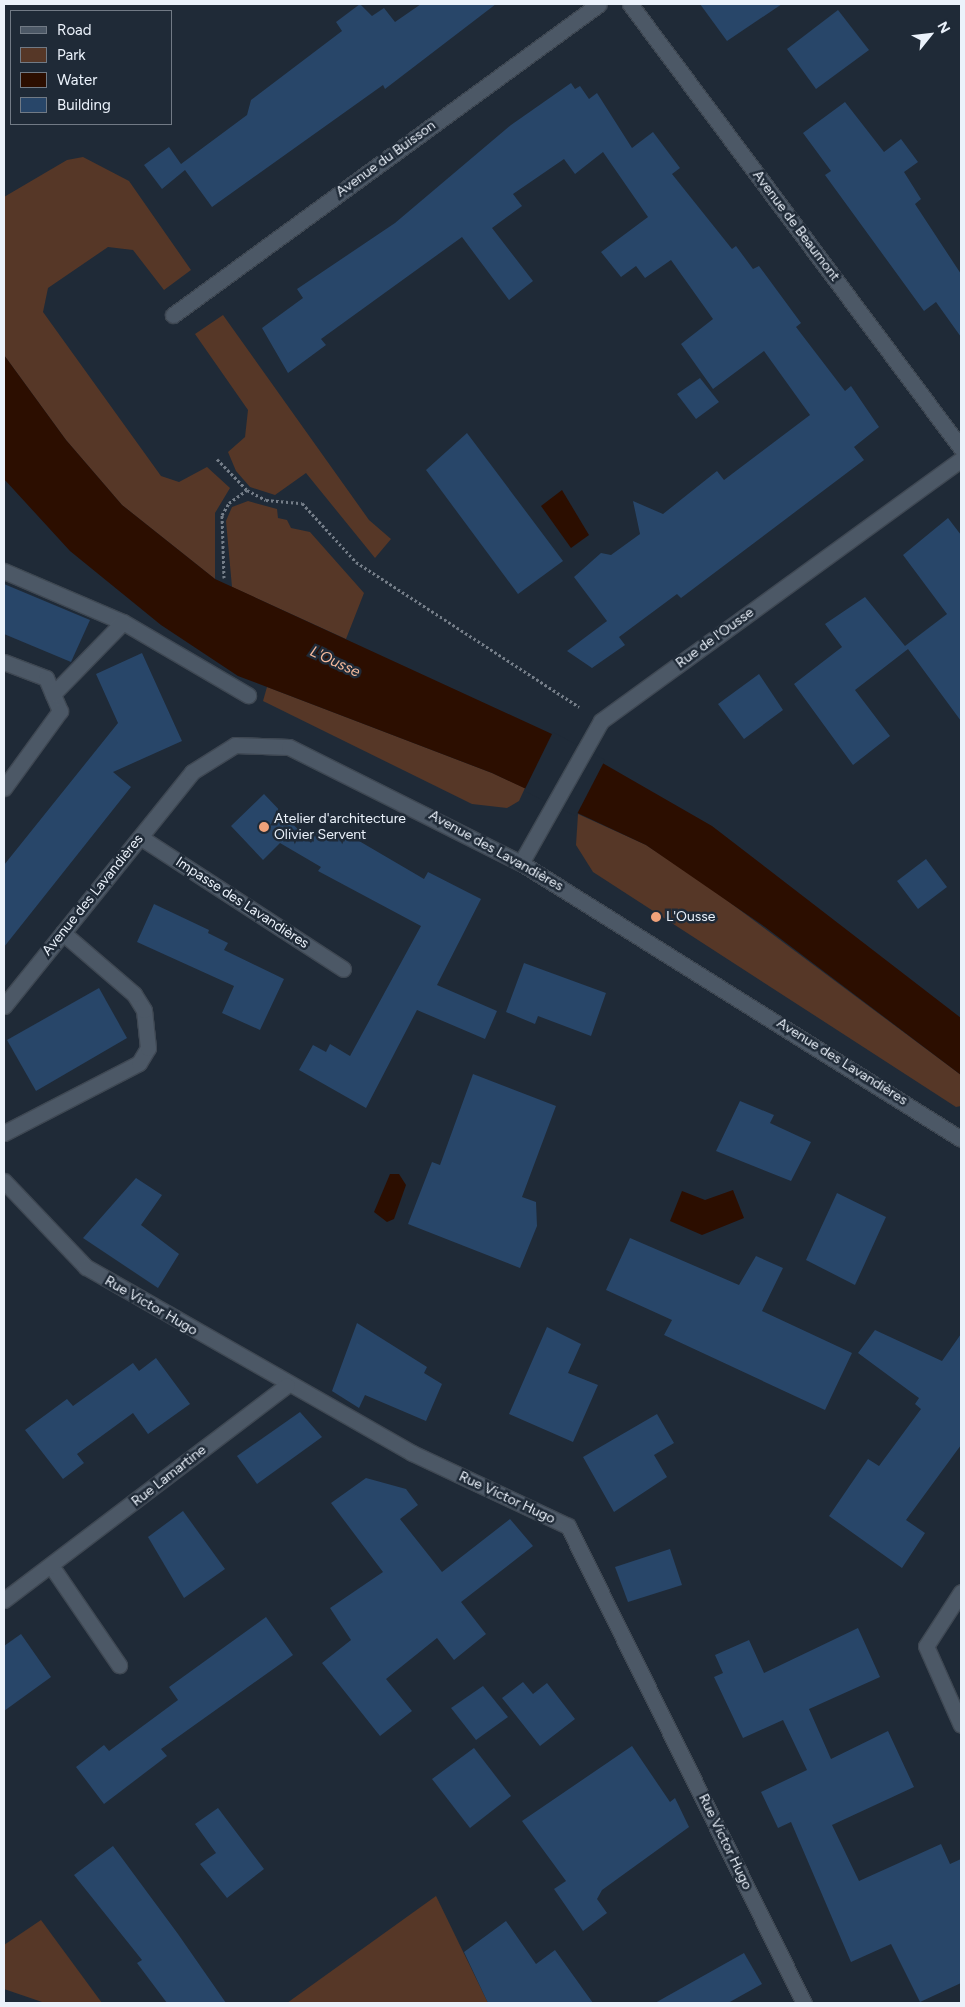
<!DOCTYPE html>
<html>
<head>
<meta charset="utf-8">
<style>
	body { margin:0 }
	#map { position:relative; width:965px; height:2007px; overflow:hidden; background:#1f2a37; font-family:Figtree,sans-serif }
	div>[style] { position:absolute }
	.green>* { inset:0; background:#563727 }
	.water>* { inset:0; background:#2c0e00 }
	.pier>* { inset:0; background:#1f2a37 }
	.building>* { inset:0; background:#284669 }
	.path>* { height:3px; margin-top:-1.5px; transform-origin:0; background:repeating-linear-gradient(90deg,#747d88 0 2.5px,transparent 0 5px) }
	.roads { filter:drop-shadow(1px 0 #3f4853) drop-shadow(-1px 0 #3f4853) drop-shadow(0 1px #3f4853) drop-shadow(0 -1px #3f4853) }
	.service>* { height:15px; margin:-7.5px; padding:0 7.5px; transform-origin:7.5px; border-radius:7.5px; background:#4c5866 }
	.minor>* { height:15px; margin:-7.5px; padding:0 7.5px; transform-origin:7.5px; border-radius:7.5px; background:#4c5866 }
	.dots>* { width:14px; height:14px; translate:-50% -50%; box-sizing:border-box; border:2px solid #1f2a37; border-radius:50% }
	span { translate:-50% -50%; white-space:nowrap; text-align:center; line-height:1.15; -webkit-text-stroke:5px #1f2a37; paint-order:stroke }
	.street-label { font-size:14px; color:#ebf2fb }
	.poi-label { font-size:14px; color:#ebf2fb }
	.left { translate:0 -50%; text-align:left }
	.water-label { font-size:15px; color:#f6ba9c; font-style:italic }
	.frame { position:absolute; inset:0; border:5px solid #ebf2fb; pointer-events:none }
	.legend { position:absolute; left:10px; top:10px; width:162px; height:115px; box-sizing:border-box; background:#1f2a37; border:1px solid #717a85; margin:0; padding:6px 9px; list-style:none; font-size:15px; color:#ebf2fb }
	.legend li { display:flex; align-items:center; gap:10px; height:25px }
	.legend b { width:25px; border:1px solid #717a85 }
	.north { position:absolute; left:905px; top:10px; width:50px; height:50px; -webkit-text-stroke:4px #1f2a37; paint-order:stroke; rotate:61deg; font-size:14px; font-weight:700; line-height:20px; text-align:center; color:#ebf2fb }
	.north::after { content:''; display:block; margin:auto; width:18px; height:22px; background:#ebf2fb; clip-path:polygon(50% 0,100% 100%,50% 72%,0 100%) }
</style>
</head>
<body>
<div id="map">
	<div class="green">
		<i style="clip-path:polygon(83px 157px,129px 181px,191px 270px,164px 290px,133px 250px,108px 247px,48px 288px,43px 312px,161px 476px,179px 482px,207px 467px,230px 488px,215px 513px,215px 579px,122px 505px,66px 440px,4px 355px,4px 197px,67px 160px)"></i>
		<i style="clip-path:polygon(223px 315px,369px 520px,391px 539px,375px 558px,306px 473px,275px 495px,250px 487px,236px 471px,228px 452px,245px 437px,248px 410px,195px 334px)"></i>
		<i style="clip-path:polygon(248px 501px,277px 509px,278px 518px,287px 520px,291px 528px,310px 532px,364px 593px,346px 639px,232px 587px,226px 521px,232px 507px)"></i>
		<i style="clip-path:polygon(267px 687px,492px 773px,525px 788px,519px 801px,507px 808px,472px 804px,263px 701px)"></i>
		<i style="clip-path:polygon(578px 814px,646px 845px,701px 881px,961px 1075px,961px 1106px,956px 1107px,593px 872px,576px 845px)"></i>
		<i style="clip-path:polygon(436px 1896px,488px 2003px,287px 2003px)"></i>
		<i style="clip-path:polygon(41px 1920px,102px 2003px,45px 2003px,4px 1989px,4px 1945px)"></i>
	</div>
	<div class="water">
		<i style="clip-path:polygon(4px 355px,66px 440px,122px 505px,215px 579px,552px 734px,712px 826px,961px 1018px,961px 1075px,765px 927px,646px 845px,492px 773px,238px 676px,161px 625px,70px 551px,4px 479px)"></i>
		<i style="clip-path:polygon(562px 490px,589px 535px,571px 548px,541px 506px)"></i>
		<i style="clip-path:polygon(390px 1174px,399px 1174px,406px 1185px,394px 1219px,387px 1222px,374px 1212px)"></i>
		<i style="clip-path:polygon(733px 1190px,744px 1218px,702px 1235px,670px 1221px,682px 1191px,705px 1200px)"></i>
	</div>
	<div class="pier">
		<i style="clip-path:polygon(553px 732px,605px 760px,576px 816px,524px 791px)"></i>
	</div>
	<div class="building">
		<i style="clip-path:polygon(360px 4px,372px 16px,384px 8px,395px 22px,421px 4px,496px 4px,385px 89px,383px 85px,212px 207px,185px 170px,162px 189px,144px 165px,169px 147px,181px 164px,247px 115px,251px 100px,342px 31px,336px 22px)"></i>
		<i style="clip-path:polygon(700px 4px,782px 4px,727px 41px)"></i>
		<i style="clip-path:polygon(838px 10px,869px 50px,816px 89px,787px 49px)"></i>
		<i style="clip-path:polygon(571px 83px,575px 89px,580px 86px,589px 99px,597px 93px,632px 148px,653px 132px,680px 168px,672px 174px,732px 249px,736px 246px,753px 269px,759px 266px,801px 323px,796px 327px,845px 391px,851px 386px,879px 427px,854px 447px,864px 460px,681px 598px,677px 594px,619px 637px,625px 645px,592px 668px,567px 651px,607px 621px,610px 625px,574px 577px,601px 553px,611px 555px,640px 534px,633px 501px,663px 514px,717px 471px,724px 480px,810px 415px,764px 351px,713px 389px,681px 344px,713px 319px,671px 260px,645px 278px,636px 266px,621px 277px,601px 252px,648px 217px,603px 152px,575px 174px,564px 159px,513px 194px,522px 206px,492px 228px,533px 281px,509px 300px,462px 237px,321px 339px,326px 345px,288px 373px,262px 328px,303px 298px,297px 289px,395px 223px,511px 125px)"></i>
		<i style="clip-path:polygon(845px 102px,884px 152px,901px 139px,918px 162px,904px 172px,921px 199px,915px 204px,961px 274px,961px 337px,936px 302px,924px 311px,825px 175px,831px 171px,803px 133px)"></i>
		<i style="clip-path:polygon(700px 378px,719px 402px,696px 419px,677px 394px)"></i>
		<i style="clip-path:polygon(467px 433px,563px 561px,518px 594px,426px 470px)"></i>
		<i style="clip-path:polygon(948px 518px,961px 535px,961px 721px,908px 649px,855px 690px,890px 736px,853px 765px,794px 684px,842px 647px,825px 624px,865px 597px,905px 646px,947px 614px,903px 555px)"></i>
		<i style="clip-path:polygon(4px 584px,90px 620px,71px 662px,4px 634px)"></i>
		<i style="clip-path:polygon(142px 653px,182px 741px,113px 772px,131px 787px,4px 947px,4px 865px,118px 723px,96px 674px)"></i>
		<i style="clip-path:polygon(759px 674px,783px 710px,744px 739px,718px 704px)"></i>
		<i style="clip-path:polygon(264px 794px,311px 843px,319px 828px,337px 839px,342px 831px,424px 879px,428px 872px,481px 899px,437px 985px,497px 1011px,485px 1039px,417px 1010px,366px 1108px,299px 1070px,313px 1045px,326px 1052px,330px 1044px,350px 1056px,421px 926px,318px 871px,321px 867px,280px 843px,263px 860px,231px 826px)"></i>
		<i style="clip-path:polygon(926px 859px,947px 887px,918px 909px,897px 881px)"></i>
		<i style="clip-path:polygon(154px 904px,209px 930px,208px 933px,228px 943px,224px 950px,284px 979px,260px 1030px,222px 1013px,234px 986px,137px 942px)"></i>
		<i style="clip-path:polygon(524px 963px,606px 993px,591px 1036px,538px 1016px,535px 1024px,506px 1012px)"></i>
		<i style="clip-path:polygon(99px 988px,127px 1038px,36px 1091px,7px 1040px)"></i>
		<i style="clip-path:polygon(473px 1074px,556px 1106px,522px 1197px,536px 1202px,537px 1226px,520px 1268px,408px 1224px,432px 1162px,440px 1165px)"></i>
		<i style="clip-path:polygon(740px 1101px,774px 1115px,770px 1123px,811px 1142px,791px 1181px,716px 1151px)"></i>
		<i style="clip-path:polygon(136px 1178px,162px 1195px,141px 1225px,179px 1254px,158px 1288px,83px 1238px)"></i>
		<i style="clip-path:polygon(837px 1193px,886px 1217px,855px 1285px,806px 1260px)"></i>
		<i style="clip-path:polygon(630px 1238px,739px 1285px,756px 1256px,783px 1268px,762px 1311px,852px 1353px,825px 1410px,664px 1335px,672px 1320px,606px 1290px)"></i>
		<i style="clip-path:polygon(357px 1323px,427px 1367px,424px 1373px,442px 1384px,426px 1421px,365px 1395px,359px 1408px,332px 1391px)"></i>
		<i style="clip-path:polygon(547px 1327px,581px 1344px,568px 1373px,598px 1385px,573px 1442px,509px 1414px)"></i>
		<i style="clip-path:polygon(875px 1330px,942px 1361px,961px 1334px,961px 1445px,906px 1520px,925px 1533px,902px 1568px,829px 1516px,868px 1459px,879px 1466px,921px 1409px,915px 1404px,919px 1398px,858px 1353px)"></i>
		<i style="clip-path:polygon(156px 1358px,190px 1404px,148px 1434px,133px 1413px,77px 1454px,84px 1463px,63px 1479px,25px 1430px,67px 1399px,73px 1406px,133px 1363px,139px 1371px)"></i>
		<i style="clip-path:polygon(300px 1412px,322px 1437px,257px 1484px,237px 1456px)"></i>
		<i style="clip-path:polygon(657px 1414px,674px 1443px,654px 1455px,667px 1477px,614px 1512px,583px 1457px)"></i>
		<i style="clip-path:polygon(366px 1478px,406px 1489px,418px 1505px,400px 1519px,442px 1572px,510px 1519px,533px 1546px,461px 1602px,486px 1634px,454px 1660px,437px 1638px,386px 1679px,412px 1711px,380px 1736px,322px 1663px,351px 1640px,330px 1608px,383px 1572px,331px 1503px)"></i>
		<i style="clip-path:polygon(183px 1511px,225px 1569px,184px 1598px,148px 1537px)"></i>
		<i style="clip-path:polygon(670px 1549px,682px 1585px,628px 1602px,615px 1567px)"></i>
		<i style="clip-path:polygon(266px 1617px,293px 1655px,161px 1749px,167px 1756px,104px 1804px,76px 1767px,104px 1745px,109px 1751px,178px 1700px,169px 1687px)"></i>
		<i style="clip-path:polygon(858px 1628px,880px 1677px,809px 1709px,831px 1759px,888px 1731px,914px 1787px,832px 1825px,859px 1881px,941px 1844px,950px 1864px,961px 1859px,961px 1983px,920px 2002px,891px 1944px,851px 1962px,791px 1822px,778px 1828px,761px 1792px,807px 1770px,783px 1720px,743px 1738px,714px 1677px,723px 1673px,715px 1655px,749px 1640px,764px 1673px)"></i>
		<i style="clip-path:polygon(21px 1634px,51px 1677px,4px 1711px,4px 1646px)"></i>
		<i style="clip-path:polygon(523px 1682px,533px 1694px,547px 1683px,575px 1719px,540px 1746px,502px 1698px)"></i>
		<i style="clip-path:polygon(483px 1686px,508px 1717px,476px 1740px,451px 1708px)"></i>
		<i style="clip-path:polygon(632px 1746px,670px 1802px,675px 1798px,689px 1827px,602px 1890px,597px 1899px,607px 1913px,583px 1931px,554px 1889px,566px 1881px,522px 1821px)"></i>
		<i style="clip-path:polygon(474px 1748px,511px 1796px,470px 1828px,432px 1779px)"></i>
		<i style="clip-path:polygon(218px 1808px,264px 1869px,227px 1898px,200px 1864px,216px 1853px,195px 1824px)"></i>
		<i style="clip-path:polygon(113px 1846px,178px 1934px,226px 2003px,167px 2003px,137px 1963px,142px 1960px,74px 1875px)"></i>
		<i style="clip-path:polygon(506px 1921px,536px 1964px,555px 1950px,593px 2003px,488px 2003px,464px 1952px)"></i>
		<i style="clip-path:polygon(744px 1953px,762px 1984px,728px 2003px,655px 2003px)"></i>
	</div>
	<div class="path">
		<i style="left:217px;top:459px;width:43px;rotate:45.9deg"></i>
		<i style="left:247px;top:490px;width:21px;rotate:28deg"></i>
		<i style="left:266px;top:500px;width:36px;rotate:5deg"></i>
		<i style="left:302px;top:503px;width:80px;rotate:47.5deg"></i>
		<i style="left:356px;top:562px;width:266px;rotate:33deg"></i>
		<i style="left:224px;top:578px;width:63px;rotate:-91.8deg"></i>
		<i style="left:222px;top:515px;width:14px;rotate:-60deg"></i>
		<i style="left:229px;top:503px;width:22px;rotate:-36deg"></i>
	</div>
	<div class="roads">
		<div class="service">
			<i style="left:4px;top:571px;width:129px;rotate:23.2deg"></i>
			<i style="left:123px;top:622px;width:145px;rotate:30.3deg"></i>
			<i style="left:4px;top:662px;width:45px;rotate:20.9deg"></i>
			<i style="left:46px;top:678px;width:36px;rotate:67deg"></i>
			<i style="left:60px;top:711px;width:95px;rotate:126deg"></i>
			<i style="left:53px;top:694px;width:100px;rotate:-45.8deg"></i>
			<i style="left:4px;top:1133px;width:152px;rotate:-27.4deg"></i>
			<i style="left:139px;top:1063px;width:17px;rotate:-59deg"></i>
			<i style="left:148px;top:1048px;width:38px;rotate:-96deg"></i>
			<i style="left:144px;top:1010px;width:19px;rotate:-122deg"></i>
			<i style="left:134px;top:994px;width:94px;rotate:-139.3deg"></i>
		</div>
		<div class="minor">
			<i style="left:630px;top:4px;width:554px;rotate:53.3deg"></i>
			<i style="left:173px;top:315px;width:527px;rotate:-36.13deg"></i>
			<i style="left:140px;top:837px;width:242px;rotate:33deg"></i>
			<i style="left:521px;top:863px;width:163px;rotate:-60.6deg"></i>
			<i style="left:601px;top:721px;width:445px;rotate:-36deg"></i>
			<i style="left:4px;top:1006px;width:300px;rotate:-51.2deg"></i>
			<i style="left:192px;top:772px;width:51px;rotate:-32.1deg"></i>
			<i style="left:235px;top:745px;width:54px;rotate:2.1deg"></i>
			<i style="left:289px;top:747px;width:259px;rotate:26.6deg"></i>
			<i style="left:521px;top:863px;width:519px;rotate:32.1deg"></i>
			<i style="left:4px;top:1181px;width:119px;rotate:46.4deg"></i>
			<i style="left:86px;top:1267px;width:375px;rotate:29.7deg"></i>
			<i style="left:412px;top:1453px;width:172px;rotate:25.1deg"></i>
			<i style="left:568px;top:1526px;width:532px;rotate:63.68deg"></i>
			<i style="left:52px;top:1567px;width:119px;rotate:55.6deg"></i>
			<i style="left:961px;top:1592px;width:64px;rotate:122.9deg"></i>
			<i style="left:926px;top:1646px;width:86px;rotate:66.1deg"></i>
			<i style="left:4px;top:1600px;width:355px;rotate:-37.2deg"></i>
		</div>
	</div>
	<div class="dots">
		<i style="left:264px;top:827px;background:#f0a27a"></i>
		<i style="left:656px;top:917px;background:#f0a27a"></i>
	</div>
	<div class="street-label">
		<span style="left:386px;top:159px;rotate:-36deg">Avenue du Buisson</span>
		<span style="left:796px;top:226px;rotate:53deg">Avenue de Beaumont</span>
		<span style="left:715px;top:638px;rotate:-36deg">Rue de l'Ousse</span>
		<span style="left:496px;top:851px;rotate:29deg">Avenue des Lavandières</span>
		<span style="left:93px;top:895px;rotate:-51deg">Avenue des Lavandières</span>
		<span style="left:242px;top:903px;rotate:33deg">Impasse des Lavandières</span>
		<span style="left:842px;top:1062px;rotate:32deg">Avenue des Lavandières</span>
		<span style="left:151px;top:1306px;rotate:30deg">Rue Victor Hugo</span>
		<span style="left:169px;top:1476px;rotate:-38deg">Rue Lamartine</span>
		<span style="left:507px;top:1498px;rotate:25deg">Rue Victor Hugo</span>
		<span style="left:725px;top:1842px;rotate:64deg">Rue Victor Hugo</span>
	</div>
	<div class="poi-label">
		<span class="left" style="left:274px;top:827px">Atelier d'architecture<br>Olivier Servent</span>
		<span class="left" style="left:666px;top:917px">L'Ousse</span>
	</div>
	<div class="water-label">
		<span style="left:335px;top:662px;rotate:25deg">L'Ousse</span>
	</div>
	<div class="frame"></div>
	<ul class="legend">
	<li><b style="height:6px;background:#4c5866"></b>Road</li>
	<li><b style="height:14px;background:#563727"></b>Park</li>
	<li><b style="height:14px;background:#2c0e00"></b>Water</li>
	<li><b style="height:14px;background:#284669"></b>Building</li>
	</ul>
	<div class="north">N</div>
</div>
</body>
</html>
